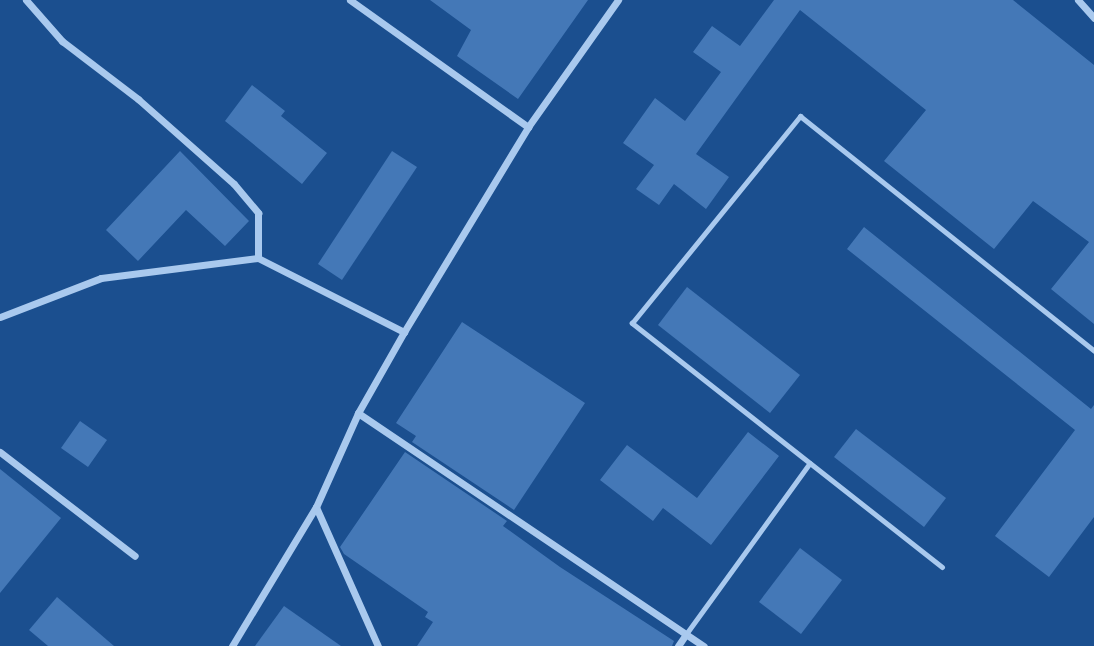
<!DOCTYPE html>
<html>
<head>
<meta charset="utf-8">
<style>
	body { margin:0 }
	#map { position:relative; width:1094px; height:646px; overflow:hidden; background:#1b4f8f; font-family:"Fira Sans Condensed",sans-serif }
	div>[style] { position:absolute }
	.building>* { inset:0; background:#4478b7 }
	.lane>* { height:5px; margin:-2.5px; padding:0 2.5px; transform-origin:2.5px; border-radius:2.5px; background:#a9c9ee }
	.street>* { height:7px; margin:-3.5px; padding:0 3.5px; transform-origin:3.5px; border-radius:3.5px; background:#a9c9ee }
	span { translate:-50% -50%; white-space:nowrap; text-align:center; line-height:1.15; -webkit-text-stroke:7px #1b4f8f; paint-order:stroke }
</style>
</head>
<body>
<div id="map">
	<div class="building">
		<i style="clip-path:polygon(430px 0,588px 0,518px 99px,457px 56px,471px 30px)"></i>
		<i style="clip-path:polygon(774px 0,1013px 0,1094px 65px,1094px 324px,1051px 289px,1089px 242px,1033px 201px,994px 249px,884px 161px,926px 110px,800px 10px,696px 154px,729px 177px,706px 209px,674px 184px,659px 205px,636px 189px,654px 165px,623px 143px,655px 98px,685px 121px,721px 72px,693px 52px,712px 26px,740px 46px)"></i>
		<i style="clip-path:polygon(252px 85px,285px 111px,281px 116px,327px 153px,302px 184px,225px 121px)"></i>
		<i style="clip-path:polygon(180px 151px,249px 221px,225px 246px,186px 210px,138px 261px,106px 230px)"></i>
		<i style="clip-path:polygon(392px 151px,417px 167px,342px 280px,318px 264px)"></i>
		<i style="clip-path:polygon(864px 227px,1091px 409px,1094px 405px,1094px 517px,1049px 577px,995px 536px,1075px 430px,847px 249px)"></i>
		<i style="clip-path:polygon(687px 287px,800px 375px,770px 413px,658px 325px)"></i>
		<i style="clip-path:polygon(462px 322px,585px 403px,514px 510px,412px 442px,416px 436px,396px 423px)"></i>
		<i style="clip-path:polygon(80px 421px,107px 440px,88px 467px,61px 448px)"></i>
		<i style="clip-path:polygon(856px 429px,946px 498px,924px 527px,834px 457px)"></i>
		<i style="clip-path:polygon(748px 432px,779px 456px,711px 545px,663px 508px,653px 521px,600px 480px,627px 445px,697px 498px)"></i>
		<i style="clip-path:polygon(405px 452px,507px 521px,503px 526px,560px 567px,674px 641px,672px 646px,417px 646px,433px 622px,425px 617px,428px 612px,344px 554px,340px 547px)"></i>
		<i style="clip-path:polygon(0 469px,61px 518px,0 593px)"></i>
		<i style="clip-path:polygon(800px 548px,842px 580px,801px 634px,759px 602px)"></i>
		<i style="clip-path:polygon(57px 597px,114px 646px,48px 646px,29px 630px)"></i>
		<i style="clip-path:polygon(284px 606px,341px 646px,255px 646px)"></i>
	</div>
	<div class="lane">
		<i style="left:942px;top:567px;width:395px;rotate:-141.8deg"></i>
		<i style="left:632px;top:323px;width:267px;rotate:-50.9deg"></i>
		<i style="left:800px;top:116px;width:376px;rotate:38.6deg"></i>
		<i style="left:686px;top:634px;width:211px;rotate:-54.1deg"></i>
	</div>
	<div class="street">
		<i style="left:26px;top:0;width:55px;rotate:48.7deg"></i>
		<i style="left:62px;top:41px;width:96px;rotate:37.3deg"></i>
		<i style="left:138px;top:99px;width:128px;rotate:41.5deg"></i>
		<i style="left:234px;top:184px;width:38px;rotate:50deg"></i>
		<i style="left:258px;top:213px;width:45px;rotate:90deg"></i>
		<i style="left:258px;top:258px;width:164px;rotate:26.9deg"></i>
		<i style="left:350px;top:0;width:219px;rotate:35.5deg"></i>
		<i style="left:1078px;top:0;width:24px;rotate:48deg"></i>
		<i style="left:0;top:317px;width:108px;rotate:-21.1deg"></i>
		<i style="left:101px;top:278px;width:158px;rotate:-7.3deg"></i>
		<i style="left:358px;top:413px;width:417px;rotate:34deg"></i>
		<i style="left:0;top:452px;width:170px;rotate:37.6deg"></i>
		<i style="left:316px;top:507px;width:152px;rotate:66deg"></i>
		<i style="left:232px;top:646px;width:162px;rotate:-58.9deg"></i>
		<i style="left:316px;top:507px;width:103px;rotate:-65.9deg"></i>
		<i style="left:358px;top:413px;width:93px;rotate:-60.4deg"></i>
		<i style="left:404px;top:332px;width:240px;rotate:-58.8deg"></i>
		<i style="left:528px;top:127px;width:156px;rotate:-54.7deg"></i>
		<i style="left:678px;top:646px;width:14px;rotate:-56deg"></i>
	</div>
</div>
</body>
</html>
